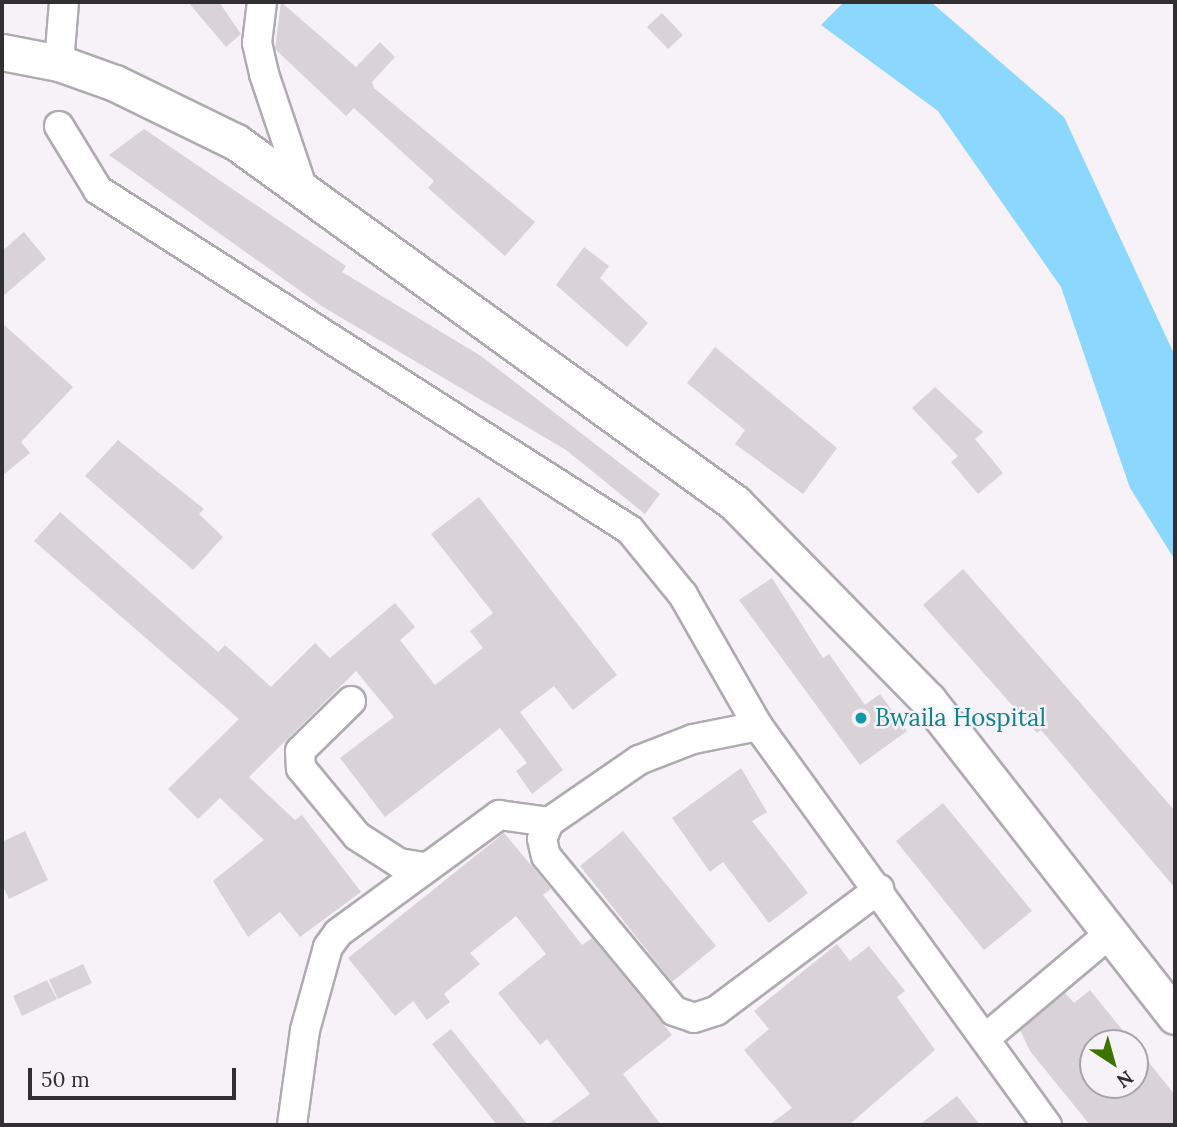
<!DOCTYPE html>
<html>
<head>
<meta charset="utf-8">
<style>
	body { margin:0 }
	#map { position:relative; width:1177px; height:1127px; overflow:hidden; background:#f6f2f8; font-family:Lora,serif }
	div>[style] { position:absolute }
	.water>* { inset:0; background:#8cd7fd }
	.building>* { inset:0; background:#d9d3d8 }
	.roads { filter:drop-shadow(2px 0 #afabb1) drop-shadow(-2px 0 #afabb1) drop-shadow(0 2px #afabb1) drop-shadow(0 -2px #afabb1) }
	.minor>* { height:28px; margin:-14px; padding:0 14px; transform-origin:14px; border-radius:14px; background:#fff }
	.tertiary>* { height:35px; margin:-17.5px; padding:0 17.5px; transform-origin:17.5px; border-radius:17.5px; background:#fff }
	.dots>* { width:19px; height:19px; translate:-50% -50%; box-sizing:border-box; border:4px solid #f6f2f8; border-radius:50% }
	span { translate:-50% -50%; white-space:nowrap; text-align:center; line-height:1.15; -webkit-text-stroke:5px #f6f2f8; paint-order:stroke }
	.culture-label { font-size:24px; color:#0d838f }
	.left { translate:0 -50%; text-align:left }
	.frame { position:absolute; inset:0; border:4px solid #312f31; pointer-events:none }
	.north { position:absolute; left:1079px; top:1029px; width:70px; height:70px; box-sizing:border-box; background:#f6f2f8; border:2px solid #a7a4a8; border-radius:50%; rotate:144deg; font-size:19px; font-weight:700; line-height:28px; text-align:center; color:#312f31 }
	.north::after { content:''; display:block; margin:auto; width:24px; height:32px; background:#3d7400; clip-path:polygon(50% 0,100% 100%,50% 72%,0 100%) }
	.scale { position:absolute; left:28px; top:1068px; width:208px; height:32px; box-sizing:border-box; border:4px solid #312f31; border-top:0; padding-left:9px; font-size:21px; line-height:24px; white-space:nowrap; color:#312f31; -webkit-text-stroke:5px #f6f2f8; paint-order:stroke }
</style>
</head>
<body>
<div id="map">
	<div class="water">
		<i style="clip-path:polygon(844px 2px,931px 2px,1064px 117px,1175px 356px,1175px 560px,1130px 488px,1061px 287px,938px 111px,821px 25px)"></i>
	</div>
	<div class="building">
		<i style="clip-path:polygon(188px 2px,219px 2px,241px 34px,226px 47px)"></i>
		<i style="clip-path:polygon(281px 2px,356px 67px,380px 42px,395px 57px,372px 82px,374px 88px,535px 222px,505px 256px,428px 188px,434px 181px,354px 108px,346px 116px,275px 49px)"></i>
		<i style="clip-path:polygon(662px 13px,683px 35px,668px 49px,647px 27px)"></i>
		<i style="clip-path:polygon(144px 129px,346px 266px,342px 272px,481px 356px,660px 494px,645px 514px,566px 450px,323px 307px,109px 155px)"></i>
		<i style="clip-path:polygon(24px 232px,46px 259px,2px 297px,2px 251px)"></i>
		<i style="clip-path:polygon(584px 247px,609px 266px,600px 278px,648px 323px,627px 347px,556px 285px)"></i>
		<i style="clip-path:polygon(2px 323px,73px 387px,21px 442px,30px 453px,2px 476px)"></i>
		<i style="clip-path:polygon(715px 347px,837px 448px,803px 494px,735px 444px,745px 430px,687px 383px)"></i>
		<i style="clip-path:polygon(935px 387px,983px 432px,975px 439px,1003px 473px,978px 494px,951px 462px,958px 456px,912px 408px)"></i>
		<i style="clip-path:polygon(118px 440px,204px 509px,199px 514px,223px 537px,193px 570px,85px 476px)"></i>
		<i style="clip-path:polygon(479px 497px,617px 675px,573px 710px,554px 686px,520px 712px,563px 770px,532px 794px,516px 771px,527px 763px,500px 728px,385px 817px,340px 758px,394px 717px,356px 671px,249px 777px,295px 820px,302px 815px,361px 892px,300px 937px,280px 912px,248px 937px,213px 881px,264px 840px,220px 798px,198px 819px,168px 789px,239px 719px,34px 541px,60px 512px,218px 652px,225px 645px,271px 687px,315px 643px,330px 658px,395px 603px,415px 627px,400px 640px,435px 685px,483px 648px,470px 631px,493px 613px,431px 534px)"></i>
		<i style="clip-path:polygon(963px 569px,1175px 811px,1175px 888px,1041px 730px,1037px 733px,923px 605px)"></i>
		<i style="clip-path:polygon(772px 578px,823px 658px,829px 654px,865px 705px,880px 694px,907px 731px,860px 765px,739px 600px)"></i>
		<i style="clip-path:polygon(741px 768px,767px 812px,752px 821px,808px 893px,769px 923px,723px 862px,710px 872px,672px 818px)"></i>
		<i style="clip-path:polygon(943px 803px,1032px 911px,984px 950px,896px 841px)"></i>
		<i style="clip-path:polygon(25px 831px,48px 880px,9px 899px,2px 884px,2px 842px)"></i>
		<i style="clip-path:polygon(623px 831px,716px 946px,672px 982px,580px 866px)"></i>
		<i style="clip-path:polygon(504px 833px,551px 889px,543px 895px,582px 945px,592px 938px,672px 1035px,623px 1074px,661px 1125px,547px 1125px,590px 1094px,547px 1039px,540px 1045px,498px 993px,546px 954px,516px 916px,470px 953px,480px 964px,444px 994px,450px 1002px,427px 1020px,413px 1001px,395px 1016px,348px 958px)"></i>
		<i style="clip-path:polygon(837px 944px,850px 961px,869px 946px,905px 991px,897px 997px,935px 1050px,849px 1125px,769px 1125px,792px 1108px,744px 1050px,769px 1029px,754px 1011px)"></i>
		<i style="clip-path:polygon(83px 964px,92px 983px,58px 999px,49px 980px)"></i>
		<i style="clip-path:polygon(47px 980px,57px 999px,22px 1016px,13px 996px)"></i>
		<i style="clip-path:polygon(1090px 990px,1133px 1043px,1093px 1043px,1093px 1085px,1135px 1085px,1135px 1045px,1175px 1095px,1175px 1125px,1090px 1125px,1030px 1051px,1020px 1030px,1065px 993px,1074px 1003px)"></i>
		<i style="clip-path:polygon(451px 1029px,528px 1125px,497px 1125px,432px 1044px)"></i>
		<i style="clip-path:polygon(957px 1096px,980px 1125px,919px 1125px)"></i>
	</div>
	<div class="roads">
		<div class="minor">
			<i style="left:262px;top:2px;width:41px;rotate:97deg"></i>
			<i style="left:257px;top:43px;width:32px;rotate:77deg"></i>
			<i style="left:264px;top:74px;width:119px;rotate:71.4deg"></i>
			<i style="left:59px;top:63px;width:61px;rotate:-85.3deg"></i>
			<i style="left:59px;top:126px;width:75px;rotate:58.6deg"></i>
			<i style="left:98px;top:190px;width:631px;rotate:32.58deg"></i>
			<i style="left:630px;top:530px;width:84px;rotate:50.8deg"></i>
			<i style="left:683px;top:595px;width:151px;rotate:60.2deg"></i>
			<i style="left:758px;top:726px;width:493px;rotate:54.1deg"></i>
			<i style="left:351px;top:701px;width:71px;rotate:135.6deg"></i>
			<i style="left:300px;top:751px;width:17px;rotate:87deg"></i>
			<i style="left:301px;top:768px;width:88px;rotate:50.5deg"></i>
			<i style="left:357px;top:836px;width:50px;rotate:32.7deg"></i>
			<i style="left:399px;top:863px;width:24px;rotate:9deg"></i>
			<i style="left:758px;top:726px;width:66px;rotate:168.7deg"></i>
			<i style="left:693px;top:739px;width:58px;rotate:158.7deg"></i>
			<i style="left:639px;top:760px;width:109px;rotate:145.4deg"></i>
			<i style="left:549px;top:822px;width:18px;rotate:112deg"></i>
			<i style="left:542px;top:839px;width:17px;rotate:77deg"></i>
			<i style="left:546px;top:856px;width:201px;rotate:50.4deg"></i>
			<i style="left:674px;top:1011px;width:21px;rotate:19deg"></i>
			<i style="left:694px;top:1018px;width:23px;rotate:-18deg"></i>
			<i style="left:716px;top:1011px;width:204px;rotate:-36.8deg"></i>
			<i style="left:988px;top:1036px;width:158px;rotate:-40.1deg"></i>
			<i style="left:292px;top:1125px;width:96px;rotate:-82.2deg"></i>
			<i style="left:305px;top:1030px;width:86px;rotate:-74.5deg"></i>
			<i style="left:328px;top:947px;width:17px;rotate:-54deg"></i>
			<i style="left:338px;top:933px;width:200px;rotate:-36.2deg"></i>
			<i style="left:499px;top:815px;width:50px;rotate:8deg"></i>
		</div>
		<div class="tertiary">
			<i style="left:2px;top:52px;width:58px;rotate:10.9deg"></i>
			<i style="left:59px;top:63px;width:59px;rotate:19.7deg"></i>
			<i style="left:115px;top:83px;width:135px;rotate:26deg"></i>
			<i style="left:236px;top:142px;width:616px;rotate:35.88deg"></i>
			<i style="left:735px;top:503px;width:276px;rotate:45.6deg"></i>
			<i style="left:928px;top:700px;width:401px;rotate:52deg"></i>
		</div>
	</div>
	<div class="dots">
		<i style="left:861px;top:718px;background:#0f9aa8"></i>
	</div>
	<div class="culture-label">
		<span class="left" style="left:875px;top:718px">Bwaila Hospital</span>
	</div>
	<div class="frame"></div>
	<div class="north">N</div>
	<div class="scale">50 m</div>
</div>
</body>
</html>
